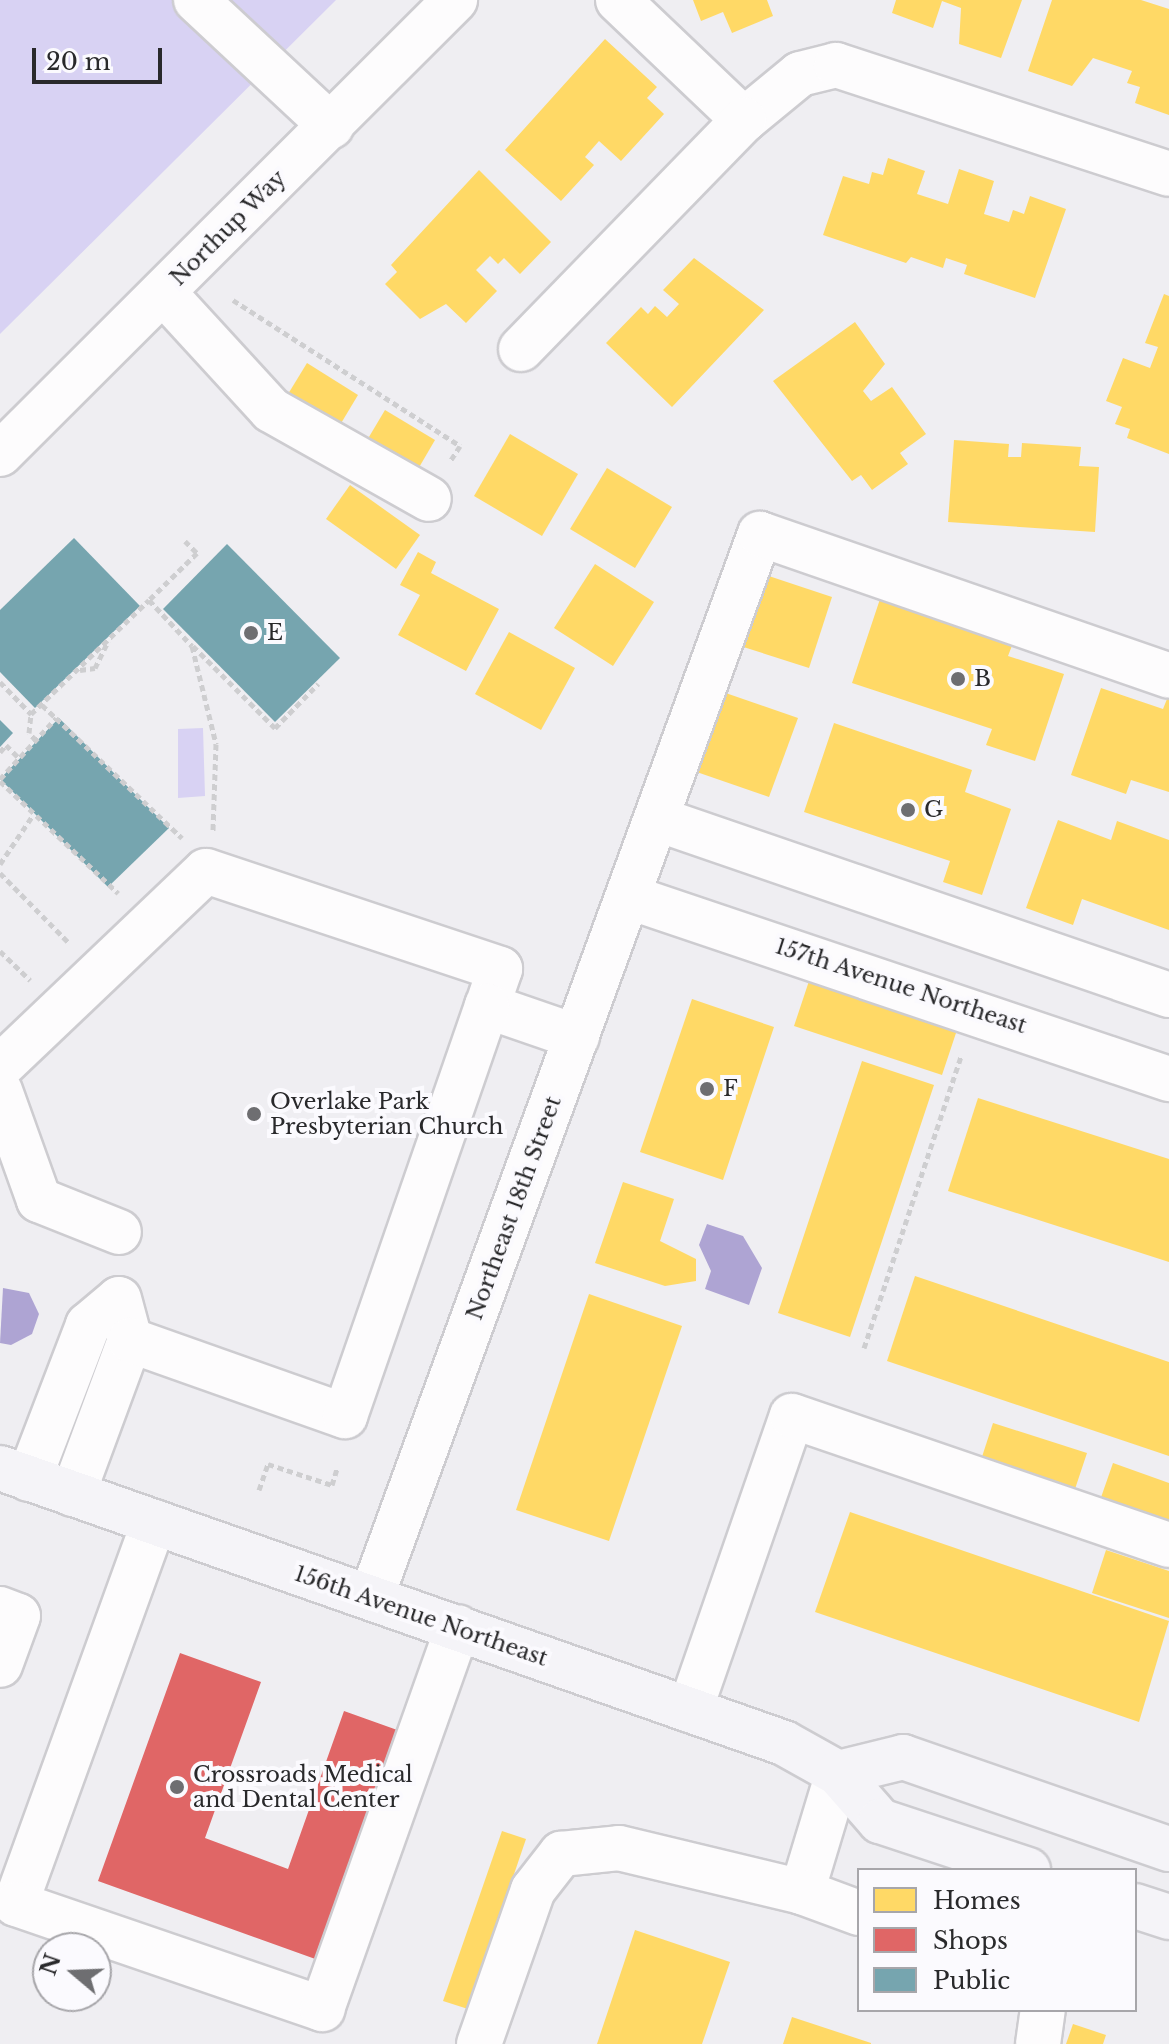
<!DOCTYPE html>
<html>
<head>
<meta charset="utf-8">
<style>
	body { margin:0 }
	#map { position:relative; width:1169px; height:2044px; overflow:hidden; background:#efeef2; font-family:"Libre Baskerville",serif }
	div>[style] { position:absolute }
	.green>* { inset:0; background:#d8d2f3 }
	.water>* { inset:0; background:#aea4d3 }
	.homes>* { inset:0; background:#ffd966 }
	.shops>* { inset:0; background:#e06666 }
	.public>* { inset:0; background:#76a5af }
	.path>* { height:5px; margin-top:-2.5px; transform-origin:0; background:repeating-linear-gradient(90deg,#ceced0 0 6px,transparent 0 10px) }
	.roads { filter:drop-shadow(2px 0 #cdccd0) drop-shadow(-2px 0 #cdccd0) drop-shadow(0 2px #cdccd0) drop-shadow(0 -2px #cdccd0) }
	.minor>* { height:44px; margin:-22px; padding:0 22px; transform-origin:22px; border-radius:22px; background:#fdfcfd }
	.major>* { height:44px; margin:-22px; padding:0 22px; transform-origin:22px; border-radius:22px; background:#f5f4f8 }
	.dots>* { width:22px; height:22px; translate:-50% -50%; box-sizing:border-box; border:4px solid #fbfafe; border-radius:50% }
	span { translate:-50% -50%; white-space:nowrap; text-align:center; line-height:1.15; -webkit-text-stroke:8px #fbfafe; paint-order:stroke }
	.street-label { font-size:22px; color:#29292b }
	.poi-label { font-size:22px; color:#29292b }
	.left { translate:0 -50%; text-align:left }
	.legend { position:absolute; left:857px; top:1868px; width:280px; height:144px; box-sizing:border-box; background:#fbfafe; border:2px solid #a7a6aa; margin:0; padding:10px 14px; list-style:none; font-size:24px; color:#29292b }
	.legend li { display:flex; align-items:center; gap:16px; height:40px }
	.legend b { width:40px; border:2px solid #a7a6aa }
	.north { position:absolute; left:32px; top:1932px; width:80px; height:80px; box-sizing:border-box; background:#fbfafe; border:2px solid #a7a6aa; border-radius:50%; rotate:289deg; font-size:22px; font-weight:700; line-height:32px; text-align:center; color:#29292b }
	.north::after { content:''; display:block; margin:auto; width:28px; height:36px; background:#6e6e71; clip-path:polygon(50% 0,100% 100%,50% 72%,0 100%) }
	.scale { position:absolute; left:32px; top:48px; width:130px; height:36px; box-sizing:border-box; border:4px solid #29292b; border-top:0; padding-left:10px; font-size:24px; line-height:28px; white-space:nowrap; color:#29292b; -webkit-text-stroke:6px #fbfafe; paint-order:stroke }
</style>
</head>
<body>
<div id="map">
	<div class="green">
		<i style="clip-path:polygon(0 0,336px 0,0 334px)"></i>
		<i style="clip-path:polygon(203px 728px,205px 796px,178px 798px,178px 729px)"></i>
	</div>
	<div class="water">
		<i style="clip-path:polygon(707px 1224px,743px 1236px,762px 1268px,749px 1305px,705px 1289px,711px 1271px,699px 1245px)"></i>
		<i style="clip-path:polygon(3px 1288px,29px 1293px,39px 1314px,32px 1334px,11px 1345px,0 1343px)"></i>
	</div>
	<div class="homes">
		<i style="clip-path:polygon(693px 0,767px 0,773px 16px,732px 33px,723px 12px,701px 21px)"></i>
		<i style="clip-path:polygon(896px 0,1022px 0,1001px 58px,959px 44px,961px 8px,942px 1px,933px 28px,892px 13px)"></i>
		<i style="clip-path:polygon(1052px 0,1141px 0,1169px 9px,1169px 115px,1135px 103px,1140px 87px,1127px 83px,1132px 71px,1093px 58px,1072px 86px,1028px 71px)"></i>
		<i style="clip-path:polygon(605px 39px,657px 87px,647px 98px,664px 114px,621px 161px,599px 141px,585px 157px,594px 165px,561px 201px,505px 150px)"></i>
		<i style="clip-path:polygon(888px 158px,925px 171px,917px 194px,948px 204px,959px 169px,994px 181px,984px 214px,1009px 222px,1013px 210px,1024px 214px,1030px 196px,1066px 209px,1035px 298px,964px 274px,967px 265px,946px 258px,943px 268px,911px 257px,906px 263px,823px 235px,843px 176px,869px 184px,872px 172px,883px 175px)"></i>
		<i style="clip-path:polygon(479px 170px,551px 242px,520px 274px,504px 258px,498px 264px,490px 256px,476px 270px,497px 291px,466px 323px,446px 304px,420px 319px,385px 284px,397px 272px,391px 265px)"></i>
		<i style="clip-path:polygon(694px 258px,764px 310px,672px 407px,606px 343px,641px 307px,648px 314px,655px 306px,667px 317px,679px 304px,663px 290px)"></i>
		<i style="clip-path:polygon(1164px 294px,1169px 296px,1169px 454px,1127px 438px,1130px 429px,1115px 424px,1122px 407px,1106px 401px,1123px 358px,1150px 368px,1158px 347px,1145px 343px)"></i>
		<i style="clip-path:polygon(855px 322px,885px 364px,863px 391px,871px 401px,892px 387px,926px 434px,900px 453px,908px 464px,872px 490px,861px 475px,852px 481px,773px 381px)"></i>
		<i style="clip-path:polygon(307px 363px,358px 395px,337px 430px,285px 399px)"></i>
		<i style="clip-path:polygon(385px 410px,435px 440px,414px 476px,363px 447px)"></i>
		<i style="clip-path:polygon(510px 434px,578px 474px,542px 536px,474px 496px)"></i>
		<i style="clip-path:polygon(954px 440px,1009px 444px,1008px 457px,1021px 457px,1022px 443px,1081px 447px,1079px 466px,1099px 467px,1095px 532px,948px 522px)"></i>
		<i style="clip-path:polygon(607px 468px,672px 507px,635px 568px,570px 529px)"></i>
		<i style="clip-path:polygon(350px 485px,420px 535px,396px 569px,326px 519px)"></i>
		<i style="clip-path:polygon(418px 552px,436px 562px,431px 573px,499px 609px,466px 671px,398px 635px,420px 595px,400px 585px)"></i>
		<i style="clip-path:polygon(595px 564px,654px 602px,613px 666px,554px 628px)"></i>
		<i style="clip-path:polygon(757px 572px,832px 597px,809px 668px,734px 644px)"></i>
		<i style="clip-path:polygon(880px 599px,1013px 643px,1008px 656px,1064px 674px,1035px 761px,986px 745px,992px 729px,852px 683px)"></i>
		<i style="clip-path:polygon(509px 632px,575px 668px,541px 730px,475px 694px)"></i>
		<i style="clip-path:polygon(1101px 688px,1163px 709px,1169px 694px,1169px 792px,1131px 780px,1126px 794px,1071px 775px)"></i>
		<i style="clip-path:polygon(717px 690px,798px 718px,769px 797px,688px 769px)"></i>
		<i style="clip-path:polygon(834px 723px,972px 770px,965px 792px,1011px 809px,982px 895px,943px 882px,950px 861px,804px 812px)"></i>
		<i style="clip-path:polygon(1058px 820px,1111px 840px,1117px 821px,1169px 840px,1169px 930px,1082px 899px,1073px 925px,1026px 908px)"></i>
		<i style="clip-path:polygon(809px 981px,957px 1030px,942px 1075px,794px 1026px)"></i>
		<i style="clip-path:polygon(692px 999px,774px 1027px,723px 1180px,640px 1152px)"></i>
		<i style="clip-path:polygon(862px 1061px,934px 1085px,850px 1337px,778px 1313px)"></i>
		<i style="clip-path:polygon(978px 1098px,1169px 1159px,1169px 1262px,948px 1191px)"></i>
		<i style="clip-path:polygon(623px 1182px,674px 1199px,660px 1241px,696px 1259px,696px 1281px,665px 1286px,595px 1263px)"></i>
		<i style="clip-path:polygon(915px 1276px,1169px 1362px,1169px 1456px,887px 1361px)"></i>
		<i style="clip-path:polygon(589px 1294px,682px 1326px,609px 1541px,516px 1510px)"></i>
		<i style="clip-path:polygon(993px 1423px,1087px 1453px,1073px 1495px,979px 1466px)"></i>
		<i style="clip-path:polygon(1113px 1463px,1169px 1483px,1169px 1531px,1098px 1506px)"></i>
		<i style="clip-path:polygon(850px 1512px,1169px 1621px,1139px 1722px,815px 1612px)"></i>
		<i style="clip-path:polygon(1106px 1550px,1169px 1571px,1169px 1618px,1092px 1593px)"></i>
		<i style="clip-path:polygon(502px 1831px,526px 1839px,468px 2009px,443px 2001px)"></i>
		<i style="clip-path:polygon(635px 1930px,730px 1962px,702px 2044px,597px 2044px)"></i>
		<i style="clip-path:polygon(792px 2017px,871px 2043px,871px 2044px,783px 2044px)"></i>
		<i style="clip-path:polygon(1073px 2024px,1106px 2035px,1103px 2044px,1066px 2044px)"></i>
	</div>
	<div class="shops">
		<i style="clip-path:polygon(180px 1653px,261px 1682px,205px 1838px,288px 1869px,344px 1711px,414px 1736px,332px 1965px,98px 1881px)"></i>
	</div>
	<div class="public">
		<i style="clip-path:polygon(74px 538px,140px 606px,35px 708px,0 672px,0 610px)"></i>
		<i style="clip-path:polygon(227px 544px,340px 658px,275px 722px,163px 609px)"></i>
		<i style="clip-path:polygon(59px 718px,169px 828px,108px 887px,0 779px)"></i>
		<i style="clip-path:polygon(0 720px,13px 733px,0 747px)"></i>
	</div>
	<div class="path">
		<i style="left:233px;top:300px;width:270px;rotate:32.7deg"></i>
		<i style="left:460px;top:446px;width:17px;rotate:123deg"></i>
		<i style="left:185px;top:541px;width:17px;rotate:45deg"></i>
		<i style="left:197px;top:553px;width:67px;rotate:135.6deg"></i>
		<i style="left:149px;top:600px;width:63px;rotate:46.9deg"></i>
		<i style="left:192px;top:646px;width:101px;rotate:76.2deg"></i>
		<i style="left:216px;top:744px;width:87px;rotate:92deg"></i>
		<i style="left:193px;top:646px;width:116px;rotate:45deg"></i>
		<i style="left:275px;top:728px;width:62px;rotate:-45.7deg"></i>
		<i style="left:80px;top:670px;width:15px;rotate:-8deg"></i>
		<i style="left:95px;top:668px;width:30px;rotate:-64deg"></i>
		<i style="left:0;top:682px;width:45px;rotate:45.9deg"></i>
		<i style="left:42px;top:705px;width:19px;rotate:43deg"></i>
		<i style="left:36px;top:740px;width:10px;rotate:-135deg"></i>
		<i style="left:29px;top:733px;width:19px;rotate:-84deg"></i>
		<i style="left:31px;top:714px;width:164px;rotate:-44deg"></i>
		<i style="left:0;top:752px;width:9px;rotate:-49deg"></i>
		<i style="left:6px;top:745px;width:18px;rotate:45deg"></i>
		<i style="left:0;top:779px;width:83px;rotate:-47.4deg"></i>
		<i style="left:56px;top:718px;width:174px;rotate:43.6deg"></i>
		<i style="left:0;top:781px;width:163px;rotate:43.5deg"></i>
		<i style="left:0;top:864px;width:59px;rotate:-56deg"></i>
		<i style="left:0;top:873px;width:98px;rotate:45.4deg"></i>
		<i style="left:0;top:951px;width:42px;rotate:44deg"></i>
		<i style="left:864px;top:1348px;width:308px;rotate:-71.6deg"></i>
		<i style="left:259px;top:1490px;width:28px;rotate:-71deg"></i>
		<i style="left:268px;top:1464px;width:67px;rotate:18.2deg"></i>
		<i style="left:332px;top:1485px;width:17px;rotate:-73deg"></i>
	</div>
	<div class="roads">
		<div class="minor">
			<i style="left:196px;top:0;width:185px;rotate:43deg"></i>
			<i style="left:618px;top:0;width:174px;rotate:43.6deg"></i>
			<i style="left:744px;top:120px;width:72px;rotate:-39.4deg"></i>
			<i style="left:800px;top:74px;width:37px;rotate:-14deg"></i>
			<i style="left:836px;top:65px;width:350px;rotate:18.1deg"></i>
			<i style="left:163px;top:292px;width:160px;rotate:47.5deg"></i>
			<i style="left:271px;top:410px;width:181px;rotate:29.4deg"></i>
			<i style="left:521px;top:349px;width:320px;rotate:-45.8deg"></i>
			<i style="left:0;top:454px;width:643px;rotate:-44.94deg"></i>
			<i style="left:660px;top:820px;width:538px;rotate:18.97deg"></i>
			<i style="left:632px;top:898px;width:567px;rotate:18.63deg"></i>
			<i style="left:0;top:1067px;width:284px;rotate:-43.6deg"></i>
			<i style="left:206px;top:871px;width:310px;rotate:18.4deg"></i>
			<i style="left:500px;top:969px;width:39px;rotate:109deg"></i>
			<i style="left:487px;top:1006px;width:95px;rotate:19deg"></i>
			<i style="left:0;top:1091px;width:116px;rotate:70.3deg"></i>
			<i style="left:39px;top:1200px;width:86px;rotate:21.8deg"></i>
			<i style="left:29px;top:1479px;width:165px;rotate:-69deg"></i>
			<i style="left:88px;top:1325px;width:40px;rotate:-40deg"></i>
			<i style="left:119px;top:1299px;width:42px;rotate:75deg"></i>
			<i style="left:73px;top:1494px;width:164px;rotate:-69.7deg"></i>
			<i style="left:130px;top:1340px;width:228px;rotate:19.5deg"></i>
			<i style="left:345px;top:1416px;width:434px;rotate:-70.9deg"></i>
			<i style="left:154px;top:1522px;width:406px;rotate:109.9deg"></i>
			<i style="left:16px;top:1904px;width:324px;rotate:18.9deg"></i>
			<i style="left:322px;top:2009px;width:405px;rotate:-70.4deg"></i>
			<i style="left:371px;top:1598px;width:1133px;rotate:-69.92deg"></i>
			<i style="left:760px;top:534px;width:433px;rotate:19.1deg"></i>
			<i style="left:0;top:1609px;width:19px;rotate:21deg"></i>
			<i style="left:18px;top:1616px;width:52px;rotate:110.2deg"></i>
			<i style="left:690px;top:1710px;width:311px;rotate:-70.9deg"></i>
			<i style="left:792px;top:1416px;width:398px;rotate:18.9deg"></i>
			<i style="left:802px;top:1892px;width:124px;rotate:-73.2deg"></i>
			<i style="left:479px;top:2044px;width:163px;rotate:-70.7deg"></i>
			<i style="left:533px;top:1890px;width:46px;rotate:-52.1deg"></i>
			<i style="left:561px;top:1854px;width:58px;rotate:-5.9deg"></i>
			<i style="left:619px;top:1848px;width:188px;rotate:13.5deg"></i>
			<i style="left:802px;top:1892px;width:61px;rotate:20.2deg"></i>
			<i style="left:1038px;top:2044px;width:34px;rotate:-82deg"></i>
		</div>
		<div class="major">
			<i style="left:0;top:1468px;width:831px;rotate:19.33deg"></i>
			<i style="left:784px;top:1743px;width:62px;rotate:29.1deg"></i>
			<i style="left:838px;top:1773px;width:64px;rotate:48.8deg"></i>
			<i style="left:880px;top:1821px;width:156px;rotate:18.3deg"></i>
			<i style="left:838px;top:1773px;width:67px;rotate:-13.8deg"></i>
			<i style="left:903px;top:1757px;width:281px;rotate:19.1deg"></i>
			<i style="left:1135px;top:1906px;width:36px;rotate:18deg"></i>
		</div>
	</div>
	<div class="dots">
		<i style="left:251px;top:633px;background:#6e6e71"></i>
		<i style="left:958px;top:679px;background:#6e6e71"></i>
		<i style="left:908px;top:810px;background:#6e6e71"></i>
		<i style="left:707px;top:1089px;background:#6e6e71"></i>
		<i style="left:254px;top:1114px;background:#6e6e71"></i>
		<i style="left:177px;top:1787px;background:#6e6e71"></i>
	</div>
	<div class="street-label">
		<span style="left:228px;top:228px;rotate:-45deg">Northup Way</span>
		<span style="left:901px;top:986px;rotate:18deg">157th Avenue Northeast</span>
		<span style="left:514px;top:1208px;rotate:-70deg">Northeast 18th Street</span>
		<span style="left:421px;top:1616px;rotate:19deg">156th Avenue Northeast</span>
	</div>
	<div class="poi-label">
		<span class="left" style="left:267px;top:633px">E</span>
		<span class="left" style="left:974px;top:679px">B</span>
		<span class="left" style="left:924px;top:810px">G</span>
		<span class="left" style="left:723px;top:1089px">F</span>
		<span class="left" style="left:270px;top:1114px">Overlake Park<br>Presbyterian Church</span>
		<span class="left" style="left:193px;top:1787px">Crossroads Medical<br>and Dental Center</span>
	</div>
	<ul class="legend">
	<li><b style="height:22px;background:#ffd966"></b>Homes</li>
	<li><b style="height:22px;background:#e06666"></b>Shops</li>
	<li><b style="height:22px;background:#76a5af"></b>Public</li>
	</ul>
	<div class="north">N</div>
	<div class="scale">20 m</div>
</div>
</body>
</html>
